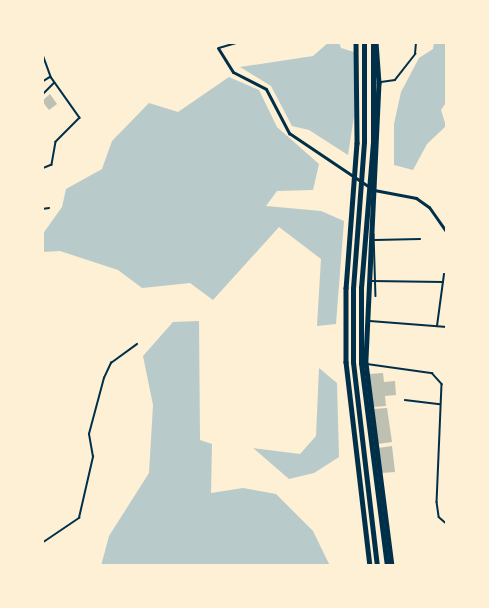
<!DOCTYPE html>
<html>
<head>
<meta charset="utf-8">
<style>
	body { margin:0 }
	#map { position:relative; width:489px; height:608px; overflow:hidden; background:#fdf0d5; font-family:"Open Sans",sans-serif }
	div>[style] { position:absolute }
	.green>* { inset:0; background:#b9caca }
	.building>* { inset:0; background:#bec0b2 }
	.path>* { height:1.5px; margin:-0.75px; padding:0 0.75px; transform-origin:0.75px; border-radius:0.75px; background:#003049 }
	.service>* { height:1.5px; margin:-0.75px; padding:0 0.75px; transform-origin:0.75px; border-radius:0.75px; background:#003049 }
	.minor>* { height:3px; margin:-1.5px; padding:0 1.5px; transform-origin:1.5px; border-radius:1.5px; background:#003049 }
	.secondary>* { height:4.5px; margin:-2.25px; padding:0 2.25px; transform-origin:2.25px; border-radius:2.25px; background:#003049 }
	.trunk>* { height:5px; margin:-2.5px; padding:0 2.5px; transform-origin:2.5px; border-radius:2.5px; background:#003049 }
	span { translate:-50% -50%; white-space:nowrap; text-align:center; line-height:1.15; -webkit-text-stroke:5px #fdf0d5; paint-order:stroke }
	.frame { position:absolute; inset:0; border:44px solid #fdf0d5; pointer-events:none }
</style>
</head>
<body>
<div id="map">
	<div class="green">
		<i style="clip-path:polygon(329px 42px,339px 42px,341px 48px,354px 52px,354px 116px,348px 155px,309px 130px,292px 126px,271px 86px,240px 67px,313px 56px)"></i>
		<i style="clip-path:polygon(434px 42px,447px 42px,447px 101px,441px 110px,446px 126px,427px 144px,413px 170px,394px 165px,394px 124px,401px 92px,419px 58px,433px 49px)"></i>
		<i style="clip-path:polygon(229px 77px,259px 90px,277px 127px,319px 164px,313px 190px,277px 191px,266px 206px,321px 211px,344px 221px,336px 324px,317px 326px,321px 259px,279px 227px,213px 300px,190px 283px,142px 288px,118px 270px,60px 251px,42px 252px,42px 235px,62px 207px,66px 189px,102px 169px,112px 141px,149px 103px,178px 112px)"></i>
		<i style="clip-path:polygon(199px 321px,200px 440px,212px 444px,211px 493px,243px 488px,276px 494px,313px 531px,330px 566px,101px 566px,109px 536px,149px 473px,153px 405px,143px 356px,173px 322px)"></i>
		<i style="clip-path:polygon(319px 368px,337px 383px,339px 457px,314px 473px,289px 479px,253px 448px,300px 454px,316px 436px)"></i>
	</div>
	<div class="building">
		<i style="clip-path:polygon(50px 94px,57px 104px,49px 110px,42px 101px)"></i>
		<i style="clip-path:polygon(383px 373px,384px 382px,395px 381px,396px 395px,385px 396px,386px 406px,372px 407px,369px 374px)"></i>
		<i style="clip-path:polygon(387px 408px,392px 442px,378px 444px,373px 409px)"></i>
		<i style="clip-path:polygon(392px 446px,395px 472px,381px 473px,378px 448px)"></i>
	</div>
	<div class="path">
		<i style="left:42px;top:543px;width:45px;rotate:-34deg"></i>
		<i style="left:79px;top:518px;width:63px;rotate:-77.1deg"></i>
		<i style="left:93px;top:457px;width:23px;rotate:-100deg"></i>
		<i style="left:89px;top:434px;width:58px;rotate:-75deg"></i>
		<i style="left:104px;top:378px;width:17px;rotate:-65deg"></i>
		<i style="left:111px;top:363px;width:32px;rotate:-36deg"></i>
	</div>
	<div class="service">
		<i style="left:219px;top:48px;width:22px;rotate:-16deg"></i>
		<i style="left:42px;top:52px;width:27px;rotate:70deg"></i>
		<i style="left:51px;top:77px;width:50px;rotate:54.7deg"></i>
		<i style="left:80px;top:118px;width:34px;rotate:135deg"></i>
		<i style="left:56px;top:142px;width:23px;rotate:100deg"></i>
		<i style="left:52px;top:165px;width:11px;rotate:158deg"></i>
		<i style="left:42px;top:82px;width:9px;rotate:-32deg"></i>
		<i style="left:381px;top:82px;width:14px;rotate:-8deg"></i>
		<i style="left:395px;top:80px;width:33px;rotate:-52deg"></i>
		<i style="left:415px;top:54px;width:12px;rotate:-85deg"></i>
		<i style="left:42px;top:95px;width:17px;rotate:-45deg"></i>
		<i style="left:42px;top:209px;width:7px;rotate:-8deg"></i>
		<i style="left:374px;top:234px;width:62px;rotate:88.2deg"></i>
		<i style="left:375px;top:240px;width:45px;rotate:-1.3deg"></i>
		<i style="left:372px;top:281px;width:71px;rotate:0.8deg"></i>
		<i style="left:370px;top:321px;width:77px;rotate:4.5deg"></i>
		<i style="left:437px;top:326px;width:52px;rotate:-82.3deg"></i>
		<i style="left:367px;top:364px;width:66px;rotate:7.9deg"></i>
		<i style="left:432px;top:373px;width:15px;rotate:48deg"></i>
		<i style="left:442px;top:384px;width:118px;rotate:92.4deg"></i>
		<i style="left:437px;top:502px;width:15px;rotate:82deg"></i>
		<i style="left:439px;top:517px;width:11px;rotate:41deg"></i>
		<i style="left:405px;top:400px;width:35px;rotate:7deg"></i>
	</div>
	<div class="minor">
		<i style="left:218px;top:48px;width:28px;rotate:58deg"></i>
		<i style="left:233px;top:72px;width:37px;rotate:27deg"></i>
		<i style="left:266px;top:89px;width:50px;rotate:62.4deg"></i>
		<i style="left:289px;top:133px;width:95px;rotate:33.9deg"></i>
		<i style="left:374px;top:190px;width:43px;rotate:10.8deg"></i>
		<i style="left:416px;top:198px;width:16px;rotate:35deg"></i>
		<i style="left:429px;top:207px;width:32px;rotate:55deg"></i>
	</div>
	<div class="secondary">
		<i style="left:356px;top:42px;width:101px;rotate:89.4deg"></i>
		<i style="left:357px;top:143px;width:145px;rotate:94.3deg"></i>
		<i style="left:346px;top:288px;width:74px;rotate:90deg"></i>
		<i style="left:346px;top:362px;width:205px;rotate:83.3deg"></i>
		<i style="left:376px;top:42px;width:41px;rotate:85.8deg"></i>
		<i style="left:379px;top:83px;width:280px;rotate:92.7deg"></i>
		<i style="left:366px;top:363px;width:205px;rotate:82.7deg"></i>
	</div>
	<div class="trunk">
		<i style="left:364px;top:42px;width:100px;rotate:90deg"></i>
		<i style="left:364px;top:142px;width:146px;rotate:94.3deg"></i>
		<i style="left:353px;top:288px;width:74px;rotate:90deg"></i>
		<i style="left:353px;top:362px;width:205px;rotate:83.3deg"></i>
		<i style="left:373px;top:42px;width:100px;rotate:90deg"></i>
		<i style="left:373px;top:142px;width:145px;rotate:94.7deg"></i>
		<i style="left:361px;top:287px;width:76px;rotate:90deg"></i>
		<i style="left:361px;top:363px;width:205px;rotate:82.7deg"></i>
	</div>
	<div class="frame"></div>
</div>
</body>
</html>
